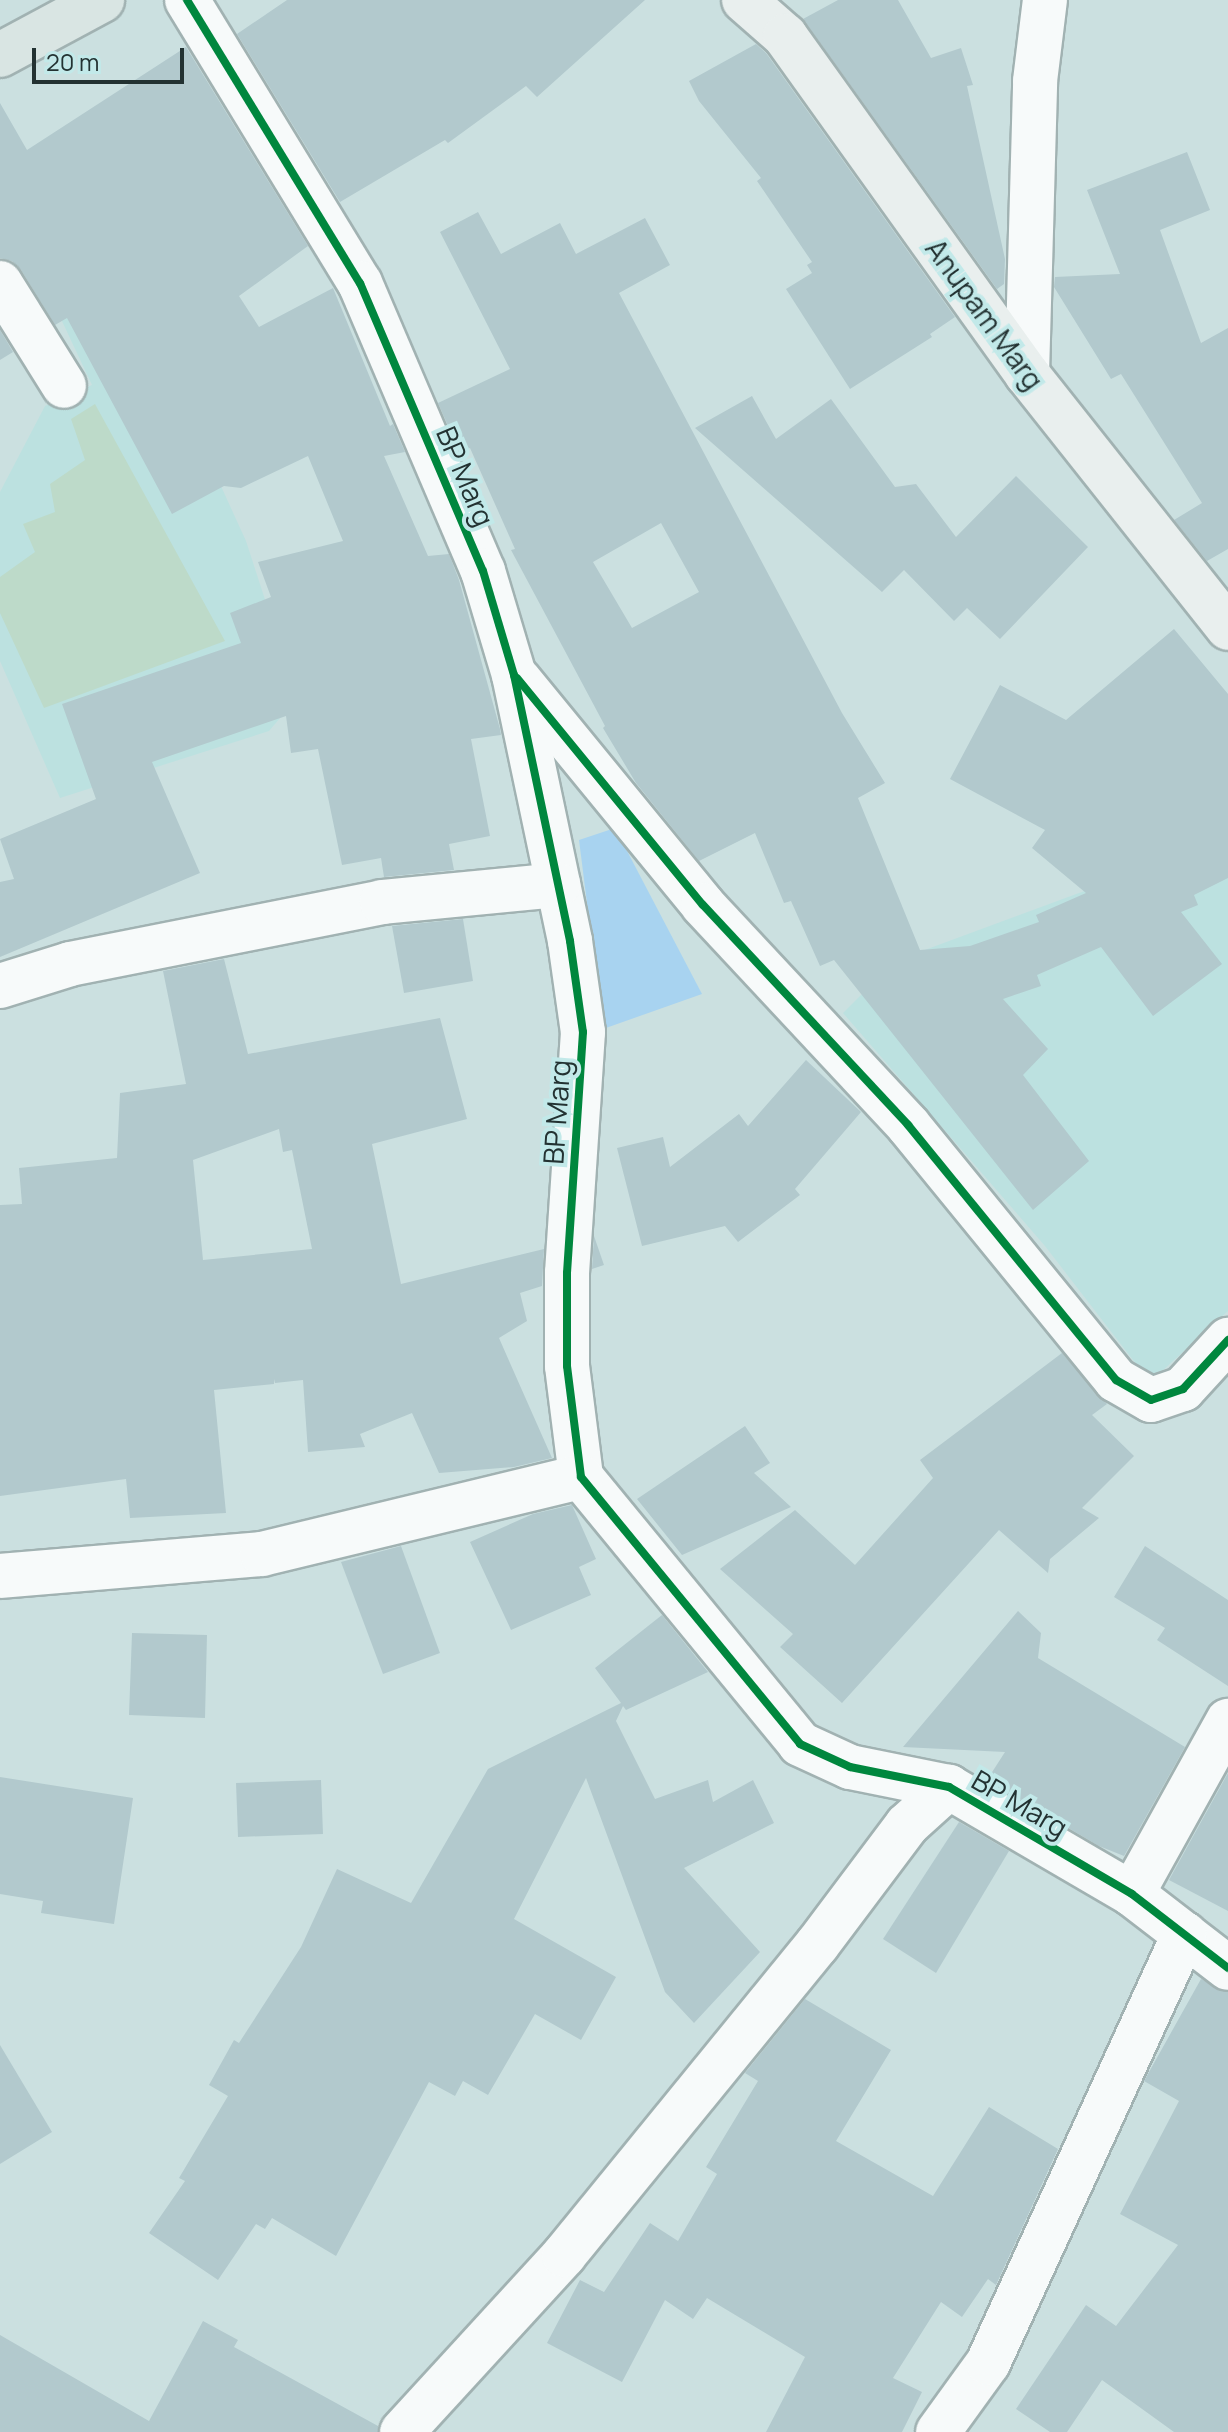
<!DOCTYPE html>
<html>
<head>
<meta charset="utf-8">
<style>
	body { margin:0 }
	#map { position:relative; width:1228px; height:2432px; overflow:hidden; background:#cbe0e0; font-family:Manrope,sans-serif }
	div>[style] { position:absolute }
	.built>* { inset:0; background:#bce1e0 }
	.green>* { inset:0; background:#bddac9 }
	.water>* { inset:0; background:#a8d3f0 }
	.building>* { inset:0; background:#b2c9cd }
	.roads { filter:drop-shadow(2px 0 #a1b2b2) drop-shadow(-2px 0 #a1b2b2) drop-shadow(0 2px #a1b2b2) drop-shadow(0 -2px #a1b2b2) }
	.minor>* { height:44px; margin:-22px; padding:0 22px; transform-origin:22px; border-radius:22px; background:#f7fafa }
	.secondary>* { height:44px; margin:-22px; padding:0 22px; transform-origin:22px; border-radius:22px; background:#e9efee }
	.primary>* { height:44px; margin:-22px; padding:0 22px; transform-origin:22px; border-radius:22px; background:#d9e5e3 }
	.cycleway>* { height:8px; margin:-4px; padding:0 4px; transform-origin:4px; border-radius:4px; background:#00873e }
	span { translate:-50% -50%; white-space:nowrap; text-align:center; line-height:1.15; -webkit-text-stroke:8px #c2e9e9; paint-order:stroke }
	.street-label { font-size:28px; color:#233232 }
	.scale { position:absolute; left:32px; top:48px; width:152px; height:36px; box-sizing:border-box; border:4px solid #233232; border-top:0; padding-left:10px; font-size:24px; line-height:28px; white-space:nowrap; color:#233232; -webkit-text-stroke:6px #c2e9e9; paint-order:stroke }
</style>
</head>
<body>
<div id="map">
	<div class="built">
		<i style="clip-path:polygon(115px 293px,178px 392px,246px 541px,297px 698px,269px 731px,60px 798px,0 661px,0 492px,45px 406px,92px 385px,61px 319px)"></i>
		<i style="clip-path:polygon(1228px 834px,1228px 1311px,1150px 1382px,1045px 1246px,843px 1013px,895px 961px,1136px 872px)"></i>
	</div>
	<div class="green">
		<i style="clip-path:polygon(95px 404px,225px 641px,44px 708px,0 613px,0 577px,35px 552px,23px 524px,55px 512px,50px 484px,85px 460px,71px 419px)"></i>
	</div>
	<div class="water">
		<i style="clip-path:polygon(615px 828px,702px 994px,603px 1029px,579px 840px)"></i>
	</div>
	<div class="building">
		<i style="clip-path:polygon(287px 0,645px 0,537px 97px,526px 86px,448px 143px,445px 140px,340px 202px,237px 34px)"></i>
		<i style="clip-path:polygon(838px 0,898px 0,931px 58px,961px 48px,973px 85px,967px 86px,1005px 259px,1004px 284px,997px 289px,803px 19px)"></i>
		<i style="clip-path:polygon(756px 44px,766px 53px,955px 317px,930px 334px,932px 337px,850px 389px,786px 289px,812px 273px,807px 265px,812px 262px,757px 181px,761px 178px,699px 101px,689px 81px)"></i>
		<i style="clip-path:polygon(186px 47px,308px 246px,239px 296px,259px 327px,333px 288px,390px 426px,393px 424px,405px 452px,384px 456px,428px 556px,449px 554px,459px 580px,500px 729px,501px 735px,471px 739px,490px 836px,449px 844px,454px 870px,384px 877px,381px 858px,342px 865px,318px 749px,291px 753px,286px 716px,152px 762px,200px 873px,0 957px,0 882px,14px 879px,0 839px,96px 799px,62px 704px,241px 643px,230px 613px,271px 597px,258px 562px,343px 541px,308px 456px,241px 488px,224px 486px,172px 514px,67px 318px,55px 325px,21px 270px,12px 261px,0 258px,0 103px,27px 150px)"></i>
		<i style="clip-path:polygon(1187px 152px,1210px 210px,1160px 230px,1201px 343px,1228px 328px,1228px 549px,1207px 561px,1174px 520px,1202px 503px,1121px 374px,1111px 379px,1054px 287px,1055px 277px,1120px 274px,1087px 190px)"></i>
		<i style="clip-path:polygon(evenodd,478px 212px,501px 254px,560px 223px,576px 254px,645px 218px,670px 265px,619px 293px,842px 713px,885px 783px,858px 798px,920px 950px,970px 946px,1039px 922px,1036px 915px,1086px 893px,1032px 848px,1045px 830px,950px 779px,1000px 685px,1066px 720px,1174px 629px,1228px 694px,1228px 878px,1194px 895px,1198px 905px,1181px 912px,1222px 964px,1153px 1016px,1101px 947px,1037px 975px,1041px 986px,1003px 999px,1048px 1049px,1023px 1075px,1089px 1161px,1033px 1210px,834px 960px,820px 966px,791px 901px,784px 903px,755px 833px,699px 861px,636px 783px,603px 728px,605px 726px,511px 550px,515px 549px,470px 448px,465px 450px,461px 443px,456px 444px,438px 403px,510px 369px,440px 232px,478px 212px,661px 523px,699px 592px,632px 628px,593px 562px,661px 523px)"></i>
		<i style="clip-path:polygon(0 330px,13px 352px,0 360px)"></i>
		<i style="clip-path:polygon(752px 396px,776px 439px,831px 399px,895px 487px,916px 484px,956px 537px,1016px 476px,1088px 547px,1000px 639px,967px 608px,954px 621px,904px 570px,882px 592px,695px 428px)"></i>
		<i style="clip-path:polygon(463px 919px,473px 981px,404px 993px,392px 926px)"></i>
		<i style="clip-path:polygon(evenodd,224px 959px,248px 1054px,440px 1018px,467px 1119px,372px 1144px,401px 1284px,544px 1249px,542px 1286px,520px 1293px,527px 1321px,499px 1338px,552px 1458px,514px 1467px,439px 1473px,412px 1413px,360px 1434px,365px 1447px,308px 1452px,303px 1380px,275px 1383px,274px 1379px,274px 1384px,214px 1390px,226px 1513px,130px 1518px,126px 1479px,0 1496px,0 1205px,22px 1204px,19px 1168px,117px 1158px,120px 1093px,186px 1084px,163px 971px,224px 959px,279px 1129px,283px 1152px,292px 1150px,312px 1249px,203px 1260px,193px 1160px,279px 1129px)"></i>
		<i style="clip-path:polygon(806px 1060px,861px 1112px,795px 1189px,800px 1195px,738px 1242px,725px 1226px,642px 1246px,617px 1148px,663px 1137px,670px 1167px,739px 1114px,748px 1126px)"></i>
		<i style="clip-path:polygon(594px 1236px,604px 1265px,592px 1269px)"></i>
		<i style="clip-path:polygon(1062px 1353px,1107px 1404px,1092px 1415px,1134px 1456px,1082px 1508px,1099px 1518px,1050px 1559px,1048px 1573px,999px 1530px,842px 1703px,780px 1647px,793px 1634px,720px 1569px,795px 1510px,855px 1565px,933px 1478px,920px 1460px)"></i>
		<i style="clip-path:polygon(745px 1426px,770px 1463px,754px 1473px,791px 1507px,682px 1555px,637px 1499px)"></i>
		<i style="clip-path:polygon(572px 1505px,596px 1559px,579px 1567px,591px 1595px,511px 1630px,470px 1542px,533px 1514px)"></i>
		<i style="clip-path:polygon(401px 1546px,440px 1653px,383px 1674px,341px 1562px)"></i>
		<i style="clip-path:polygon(1145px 1546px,1228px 1600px,1228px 1686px,1157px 1640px,1165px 1628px,1114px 1597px)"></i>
		<i style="clip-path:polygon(1018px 1611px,1041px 1633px,1038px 1658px,1185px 1747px,1124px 1856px,1099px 1846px,987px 1780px,1005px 1752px,903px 1747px)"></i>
		<i style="clip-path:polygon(662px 1615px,708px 1672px,626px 1710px,623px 1706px,616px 1721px,655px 1799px,708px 1780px,713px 1802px,753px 1780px,774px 1823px,684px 1868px,760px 1952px,694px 2023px,665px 1992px,586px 1778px,514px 1919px,616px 1977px,581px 2040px,535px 2014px,488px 2095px,463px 2081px,455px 2096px,429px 2082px,336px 2256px,272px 2218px,265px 2229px,256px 2224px,218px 2280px,149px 2233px,185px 2181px,179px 2178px,228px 2096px,209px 2085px,234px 2040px,239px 2043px,301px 1947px,337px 1869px,411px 1903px,488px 1769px,621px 1703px,595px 1668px)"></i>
		<i style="clip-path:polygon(132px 1633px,207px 1635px,205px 1718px,129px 1715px)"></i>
		<i style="clip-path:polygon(1228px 1773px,1228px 1911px,1169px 1880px)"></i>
		<i style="clip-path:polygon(0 1777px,133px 1798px,114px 1924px,41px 1913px,43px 1901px,0 1894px)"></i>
		<i style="clip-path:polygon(321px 1780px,323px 1834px,238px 1837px,236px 1783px)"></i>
		<i style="clip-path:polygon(959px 1822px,1009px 1851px,936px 1973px,883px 1939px)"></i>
		<i style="clip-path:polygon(1201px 1979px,1228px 1992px,1228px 2432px,1174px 2432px,1102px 2380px,1067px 2432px,1050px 2432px,1016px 2409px,1086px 2305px,1116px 2326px,1178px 2245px,1120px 2214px,1179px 2101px,1144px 2081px)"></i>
		<i style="clip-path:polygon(805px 1999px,891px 2050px,836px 2141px,933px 2196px,989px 2107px,1058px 2149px,996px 2285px,988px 2279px,962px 2317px,941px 2302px,893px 2378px,922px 2392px,902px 2432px,766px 2432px,805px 2357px,707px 2298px,693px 2319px,665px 2300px,622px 2382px,547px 2343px,580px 2280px,604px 2292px,650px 2223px,678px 2241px,717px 2174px,706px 2167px,758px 2081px,745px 2073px)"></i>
		<i style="clip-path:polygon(0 2045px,52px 2132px,0 2164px)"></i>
		<i style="clip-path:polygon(203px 2321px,238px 2340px,234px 2347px,378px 2426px,378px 2432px,0 2432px,0 2335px,149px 2421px)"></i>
	</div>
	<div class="roads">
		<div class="minor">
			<i style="left:187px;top:0;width:332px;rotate:58.6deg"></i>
			<i style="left:360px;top:283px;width:313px;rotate:66.9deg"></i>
			<i style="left:483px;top:571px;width:109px;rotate:73.4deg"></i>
			<i style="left:514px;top:675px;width:272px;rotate:78.1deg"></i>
			<i style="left:570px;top:941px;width:92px;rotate:81.9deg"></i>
			<i style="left:583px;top:1032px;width:242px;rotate:93.8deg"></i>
			<i style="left:567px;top:1273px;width:93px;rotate:90deg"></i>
			<i style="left:567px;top:1366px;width:112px;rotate:82.8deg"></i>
			<i style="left:581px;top:1477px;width:345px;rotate:50.6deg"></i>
			<i style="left:800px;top:1744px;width:55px;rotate:24.7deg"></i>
			<i style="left:850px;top:1767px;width:101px;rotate:11.4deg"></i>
			<i style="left:949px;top:1787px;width:212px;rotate:30.3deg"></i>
			<i style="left:1132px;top:1894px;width:121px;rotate:37.6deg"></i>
			<i style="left:0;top:283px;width:121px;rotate:58.1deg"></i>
			<i style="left:1027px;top:374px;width:293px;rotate:-88.4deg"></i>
			<i style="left:1035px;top:81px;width:82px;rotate:-83deg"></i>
			<i style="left:519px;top:680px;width:291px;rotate:50.7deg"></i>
			<i style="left:703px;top:905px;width:301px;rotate:47deg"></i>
			<i style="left:908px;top:1125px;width:329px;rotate:50.8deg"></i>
			<i style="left:1116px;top:1380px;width:40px;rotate:29.7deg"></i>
			<i style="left:1151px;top:1400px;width:34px;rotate:-19deg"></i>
			<i style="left:1183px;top:1389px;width:67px;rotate:-47.4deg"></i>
			<i style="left:0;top:986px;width:73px;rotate:-17.4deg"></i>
			<i style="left:70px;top:964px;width:318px;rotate:-11.2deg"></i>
			<i style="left:382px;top:902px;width:177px;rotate:-5.5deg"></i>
			<i style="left:0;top:1576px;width:263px;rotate:-4.8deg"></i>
			<i style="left:262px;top:1554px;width:328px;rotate:-13.6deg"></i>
			<i style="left:1132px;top:1894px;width:198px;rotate:-61deg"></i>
			<i style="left:402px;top:2432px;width:240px;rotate:-47.5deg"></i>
			<i style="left:564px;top:2255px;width:400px;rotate:-50.8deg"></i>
			<i style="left:817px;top:1945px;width:150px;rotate:-53.1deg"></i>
			<i style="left:907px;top:1825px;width:57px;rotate:-42.1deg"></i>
			<i style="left:938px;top:2432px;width:85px;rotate:-54.1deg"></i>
			<i style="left:988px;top:2363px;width:472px;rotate:-65.4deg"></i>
		</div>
		<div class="secondary">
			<i style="left:744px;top:0;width:55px;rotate:41.3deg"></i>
			<i style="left:785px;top:36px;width:416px;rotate:54.4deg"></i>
			<i style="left:1027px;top:374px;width:324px;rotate:51.6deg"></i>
		</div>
		<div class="primary">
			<i style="left:0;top:55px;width:116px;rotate:-28.3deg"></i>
		</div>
	</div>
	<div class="cycleway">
		<i style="left:187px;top:0;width:332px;rotate:58.6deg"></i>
		<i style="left:360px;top:283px;width:313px;rotate:66.9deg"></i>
		<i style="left:483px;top:571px;width:109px;rotate:73.4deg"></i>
		<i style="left:514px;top:675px;width:272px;rotate:78.1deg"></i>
		<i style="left:570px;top:941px;width:92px;rotate:81.9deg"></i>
		<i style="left:583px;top:1032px;width:242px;rotate:93.8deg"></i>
		<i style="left:567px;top:1273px;width:93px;rotate:90deg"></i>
		<i style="left:567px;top:1366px;width:112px;rotate:82.8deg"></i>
		<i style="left:581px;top:1477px;width:345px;rotate:50.6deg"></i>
		<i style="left:800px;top:1744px;width:55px;rotate:24.7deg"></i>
		<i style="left:850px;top:1767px;width:101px;rotate:11.4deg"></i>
		<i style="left:949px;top:1787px;width:212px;rotate:30.3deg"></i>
		<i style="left:1132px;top:1894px;width:121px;rotate:37.6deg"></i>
		<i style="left:517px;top:678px;width:293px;rotate:50.7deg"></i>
		<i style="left:703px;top:905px;width:301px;rotate:47deg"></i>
		<i style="left:908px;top:1125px;width:329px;rotate:50.8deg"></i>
		<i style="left:1116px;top:1380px;width:40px;rotate:29.7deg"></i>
		<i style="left:1151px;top:1400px;width:34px;rotate:-19deg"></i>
		<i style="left:1183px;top:1389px;width:67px;rotate:-47.4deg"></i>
	</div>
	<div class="street-label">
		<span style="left:985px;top:314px;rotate:54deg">Anupam Marg</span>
		<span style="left:466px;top:476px;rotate:67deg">BP Marg</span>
		<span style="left:556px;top:1112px;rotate:-86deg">BP Marg</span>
		<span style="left:1020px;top:1803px;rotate:30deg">BP Marg</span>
	</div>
	<div class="scale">20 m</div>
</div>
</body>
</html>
